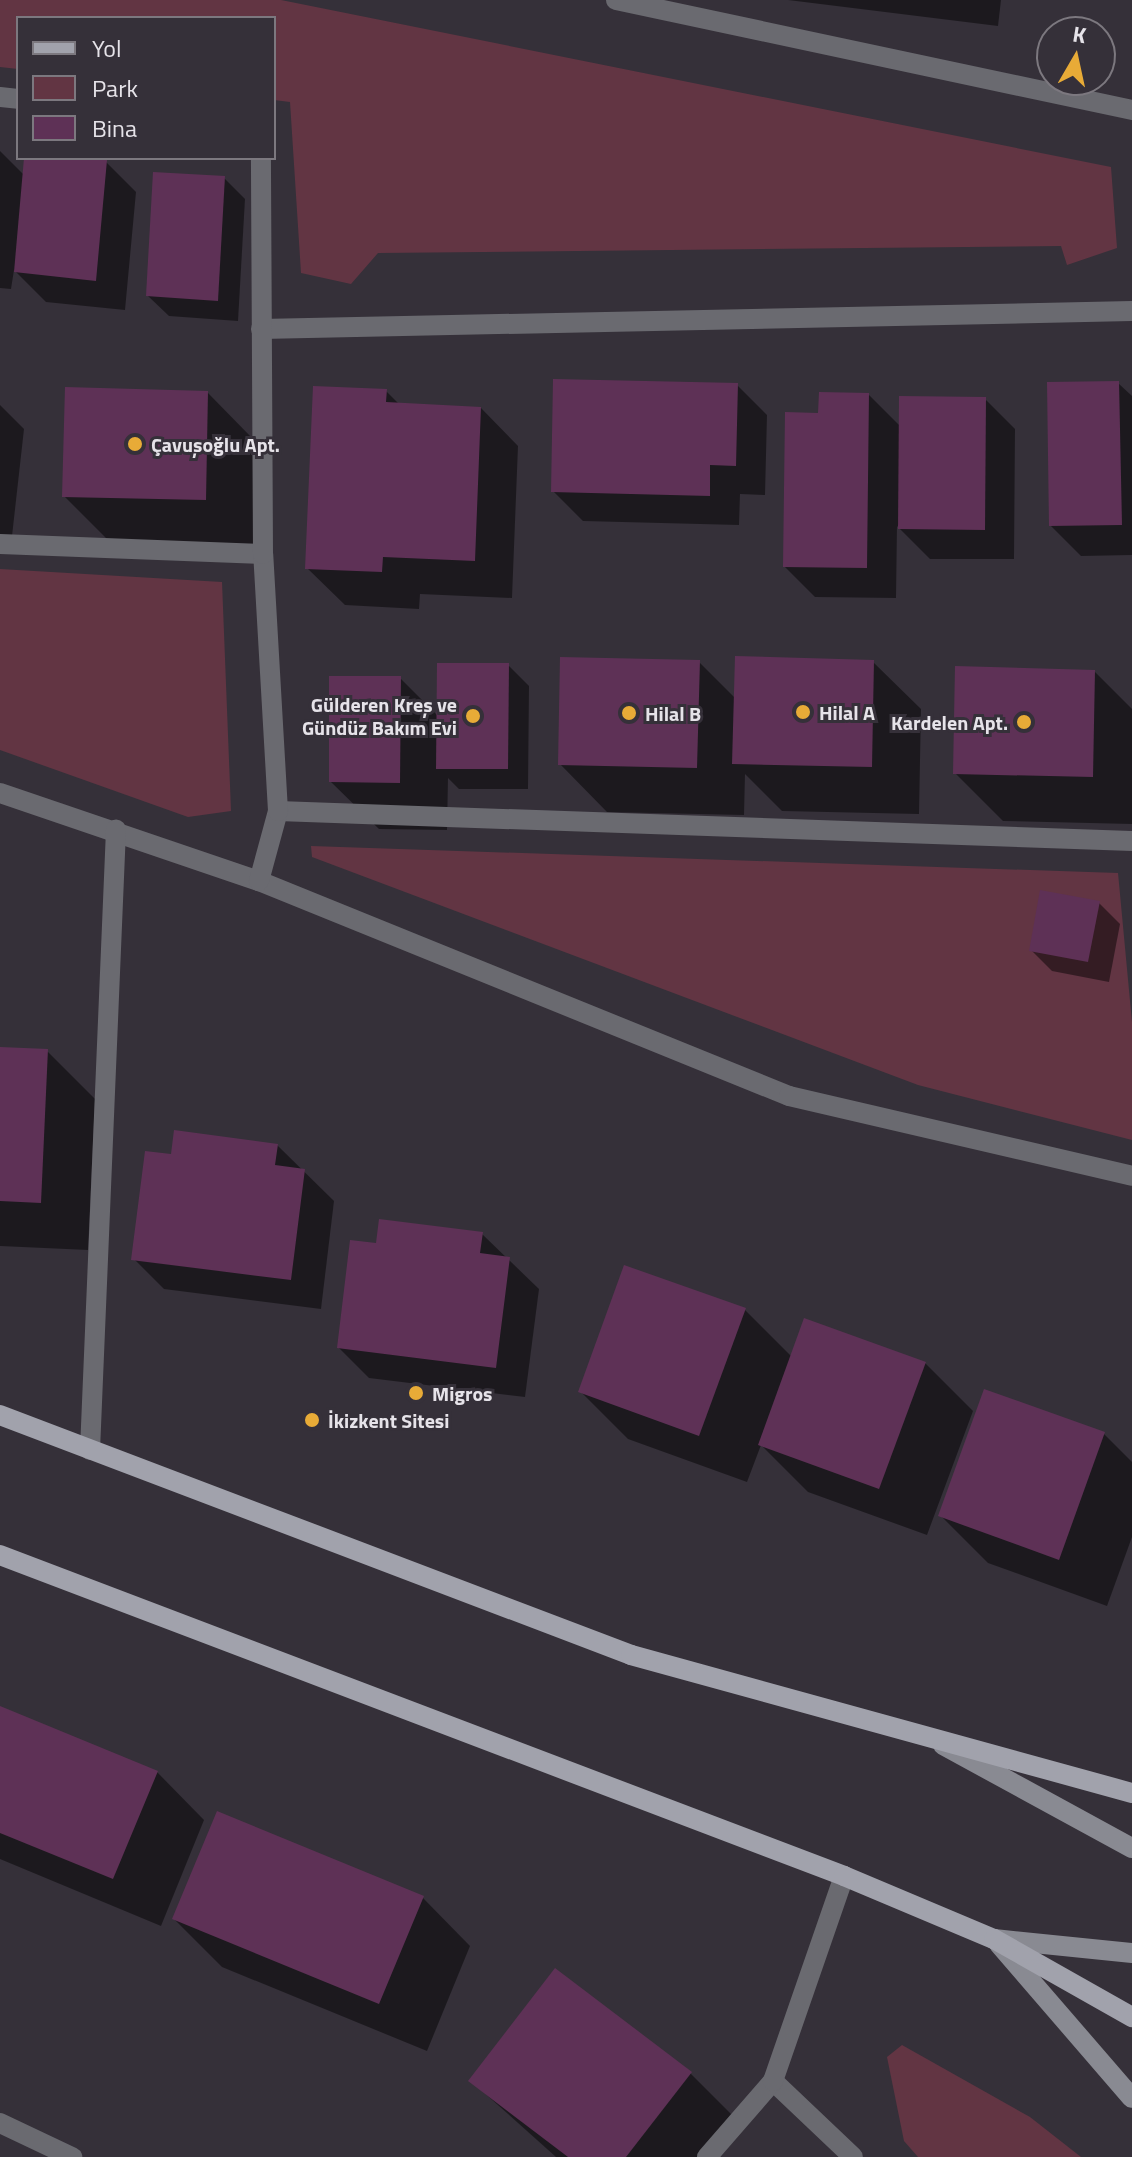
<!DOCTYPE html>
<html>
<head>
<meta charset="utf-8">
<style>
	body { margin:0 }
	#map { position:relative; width:1132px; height:2157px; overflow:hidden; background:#353039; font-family:"Titillium Web",sans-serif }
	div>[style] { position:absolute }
	.green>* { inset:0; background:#623543 }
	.shadow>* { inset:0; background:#0007 }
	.building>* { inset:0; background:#5e3156 }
	.street>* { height:20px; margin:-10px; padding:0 10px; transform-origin:10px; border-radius:10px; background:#6a6a70 }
	.secondary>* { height:20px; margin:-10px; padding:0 10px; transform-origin:10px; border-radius:10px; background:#898a92 }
	.primary>* { height:20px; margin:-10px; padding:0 10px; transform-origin:10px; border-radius:10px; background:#a1a2ac }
	.dots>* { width:22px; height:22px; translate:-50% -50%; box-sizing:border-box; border:4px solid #353039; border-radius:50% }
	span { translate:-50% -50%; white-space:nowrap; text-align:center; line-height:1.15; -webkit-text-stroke:6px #353039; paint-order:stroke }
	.poi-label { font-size:20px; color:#e6e3e9; font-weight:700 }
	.left { translate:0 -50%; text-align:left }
	.right { translate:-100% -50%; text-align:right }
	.legend { position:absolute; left:16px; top:16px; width:260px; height:144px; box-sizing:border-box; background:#353039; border:2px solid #7c787f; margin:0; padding:10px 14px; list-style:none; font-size:24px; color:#e6e3e9 }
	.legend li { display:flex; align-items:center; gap:16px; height:40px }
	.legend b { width:40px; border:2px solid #7c787f }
	.north { position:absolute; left:1036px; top:16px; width:80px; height:80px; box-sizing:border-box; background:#353039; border:2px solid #7c787f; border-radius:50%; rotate:9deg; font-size:22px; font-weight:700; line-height:32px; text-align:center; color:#e6e3e9 }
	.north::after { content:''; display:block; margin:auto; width:28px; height:36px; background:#e8ab37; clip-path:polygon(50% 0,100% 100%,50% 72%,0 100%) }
</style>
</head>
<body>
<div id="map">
	<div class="green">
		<i style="clip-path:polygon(0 0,281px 0,1111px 167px,1117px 248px,1067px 265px,1061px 246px,378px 253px,351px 284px,301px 273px,290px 102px,274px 100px,274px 18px,18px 18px,18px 69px,0 67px)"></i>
		<i style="clip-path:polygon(0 569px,222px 582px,231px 811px,188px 817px,0 750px)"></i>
		<i style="clip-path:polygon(311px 846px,1118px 873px,1132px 1022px,1132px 1140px,918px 1085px,312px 857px)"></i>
		<i style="clip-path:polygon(902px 2045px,1030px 2117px,1081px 2157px,918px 2157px,904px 2141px,887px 2057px)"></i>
	</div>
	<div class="shadow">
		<i style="clip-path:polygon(788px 0,1001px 0,998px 26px)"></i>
		<i style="clip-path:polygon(0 151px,24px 175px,26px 158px,106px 162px,136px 192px,125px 310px,46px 302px,14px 270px,11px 289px,0 288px)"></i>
		<i style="clip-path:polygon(224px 178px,245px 199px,238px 321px,169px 316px,148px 296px)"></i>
		<i style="clip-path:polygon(1118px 383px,1132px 396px,1132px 555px,1081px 556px,1051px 526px)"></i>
		<i style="clip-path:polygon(737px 385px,767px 415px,765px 495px,740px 494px,739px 525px,583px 521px,553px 491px)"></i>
		<i style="clip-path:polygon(386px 391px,400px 405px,481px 408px,518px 446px,512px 598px,420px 594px,419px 609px,345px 605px,307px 568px)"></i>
		<i style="clip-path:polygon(208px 393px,255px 441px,253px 547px,112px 544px,64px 496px)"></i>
		<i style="clip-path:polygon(869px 395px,901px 427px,985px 399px,1015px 429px,1014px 559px,930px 559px,897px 526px,896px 598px,815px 597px,785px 567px)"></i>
		<i style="clip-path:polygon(0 405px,24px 429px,10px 554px,0 553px)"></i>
		<i style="clip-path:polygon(699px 662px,736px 699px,873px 662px,921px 709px,919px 814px,782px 811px,745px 774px,744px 815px,607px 812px,560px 764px)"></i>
		<i style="clip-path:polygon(508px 665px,529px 686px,528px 789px,459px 789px,448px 778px,447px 830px,379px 829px,331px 782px,400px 678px,439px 717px)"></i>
		<i style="clip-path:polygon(1095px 672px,1132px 709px,1132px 824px,1003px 821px,955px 773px)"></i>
		<i style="clip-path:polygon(1099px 903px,1120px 924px,1109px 982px,1052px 971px,1031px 950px)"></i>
		<i style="clip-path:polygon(0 1049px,47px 1051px,95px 1099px,88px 1250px,0 1246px)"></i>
		<i style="clip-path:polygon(277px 1145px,334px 1201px,321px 1309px,164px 1289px,134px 1259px,173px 1157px)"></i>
		<i style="clip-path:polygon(482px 1234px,539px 1289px,525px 1397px,369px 1378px,339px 1348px,378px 1245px)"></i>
		<i style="clip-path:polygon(745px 1310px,792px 1357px,925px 1363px,973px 1411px,927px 1535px,808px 1492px,761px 1445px,747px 1482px,628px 1439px,580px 1391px)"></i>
		<i style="clip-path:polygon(1104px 1434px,1132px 1462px,1132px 1537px,1107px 1606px,988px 1563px,940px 1515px)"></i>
		<i style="clip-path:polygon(0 1708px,157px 1772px,204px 1820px,161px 1926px,0 1859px)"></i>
		<i style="clip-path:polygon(423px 1898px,470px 1946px,427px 2051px,222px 1967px,174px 1919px)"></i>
		<i style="clip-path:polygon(690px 2073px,738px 2121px,710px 2157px,556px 2157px,471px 2081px)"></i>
	</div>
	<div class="building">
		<i style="clip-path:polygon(24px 158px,107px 160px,96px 281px,14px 272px)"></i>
		<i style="clip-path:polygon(153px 172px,225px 176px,218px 301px,146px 296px)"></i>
		<i style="clip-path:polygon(553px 379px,738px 383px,736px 466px,710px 465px,710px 496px,551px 492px)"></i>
		<i style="clip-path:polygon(1119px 381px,1122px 525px,1049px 526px,1047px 382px)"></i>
		<i style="clip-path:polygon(313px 386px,387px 389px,386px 402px,481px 407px,475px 561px,383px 557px,382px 572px,305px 569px)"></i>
		<i style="clip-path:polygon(65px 387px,208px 391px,206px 500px,62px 497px)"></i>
		<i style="clip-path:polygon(819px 392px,869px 393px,867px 568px,783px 567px,785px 412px,818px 413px)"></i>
		<i style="clip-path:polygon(899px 396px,986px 397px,985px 530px,898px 529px)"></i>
		<i style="clip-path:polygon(735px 656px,874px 660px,872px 767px,732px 764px)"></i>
		<i style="clip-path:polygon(560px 657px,700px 660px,697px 768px,558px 765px)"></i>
		<i style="clip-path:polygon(437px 663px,509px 663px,508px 769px,436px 769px)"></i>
		<i style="clip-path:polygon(955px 666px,1095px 670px,1093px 777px,953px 774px)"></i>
		<i style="clip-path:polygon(329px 676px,401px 676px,400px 783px,329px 782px)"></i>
		<i style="clip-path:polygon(1040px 890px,1100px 901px,1088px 962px,1029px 951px)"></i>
		<i style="clip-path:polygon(0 1047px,48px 1049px,41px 1203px,0 1201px)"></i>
		<i style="clip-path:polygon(174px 1130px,278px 1144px,275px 1165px,305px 1169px,291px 1280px,131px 1260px,145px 1151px,171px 1154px)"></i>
		<i style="clip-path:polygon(379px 1219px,483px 1232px,480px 1253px,510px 1257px,496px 1368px,337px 1348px,350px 1240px,376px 1243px)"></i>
		<i style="clip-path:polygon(624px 1265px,746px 1308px,699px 1436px,578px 1392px)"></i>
		<i style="clip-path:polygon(804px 1318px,926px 1362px,879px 1489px,758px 1445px)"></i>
		<i style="clip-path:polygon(984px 1389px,1105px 1432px,1059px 1560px,938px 1516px)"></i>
		<i style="clip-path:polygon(0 1706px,158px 1771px,113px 1879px,0 1833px)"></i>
		<i style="clip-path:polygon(217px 1811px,424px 1896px,379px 2004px,172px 1919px)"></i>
		<i style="clip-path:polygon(555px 1968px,692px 2072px,626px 2157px,568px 2157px,468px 2081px)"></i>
	</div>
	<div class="street">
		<i style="left:616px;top:0;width:528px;rotate:12.03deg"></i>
		<i style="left:0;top:97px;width:18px;rotate:6deg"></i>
		<i style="left:261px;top:329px;width:871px;rotate:-1.18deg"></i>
		<i style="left:0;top:544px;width:263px;rotate:2.2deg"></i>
		<i style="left:0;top:793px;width:274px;rotate:18.8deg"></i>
		<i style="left:259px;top:881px;width:572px;rotate:22.08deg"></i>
		<i style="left:789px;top:1096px;width:352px;rotate:13.1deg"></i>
		<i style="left:278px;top:811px;width:855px;rotate:2.01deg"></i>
		<i style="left:259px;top:881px;width:73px;rotate:-74.8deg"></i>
		<i style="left:278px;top:811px;width:257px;rotate:-93.3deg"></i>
		<i style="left:263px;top:554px;width:396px;rotate:-90.3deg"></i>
		<i style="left:90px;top:1450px;width:621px;rotate:-87.6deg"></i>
		<i style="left:773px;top:2081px;width:110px;rotate:43.5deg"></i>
		<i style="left:0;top:2123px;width:80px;rotate:25.3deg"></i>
		<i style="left:707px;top:2157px;width:101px;rotate:-49deg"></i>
		<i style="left:773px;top:2081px;width:217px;rotate:-70.9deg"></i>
	</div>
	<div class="secondary">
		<i style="left:943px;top:1745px;width:215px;rotate:28.6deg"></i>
		<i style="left:994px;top:1939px;width:139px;rotate:5.8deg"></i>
		<i style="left:999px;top:1944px;width:203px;rotate:49.2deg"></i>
	</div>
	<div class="primary">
		<i style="left:0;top:1415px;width:675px;rotate:20.82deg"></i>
		<i style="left:631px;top:1655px;width:520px;rotate:15.4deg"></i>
		<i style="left:0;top:1555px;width:903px;rotate:20.82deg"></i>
		<i style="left:844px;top:1876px;width:163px;rotate:22.8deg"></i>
		<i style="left:994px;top:1939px;width:159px;rotate:29.5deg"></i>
	</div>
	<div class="dots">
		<i style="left:135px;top:444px;background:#e8ab37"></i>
		<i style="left:803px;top:712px;background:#e8ab37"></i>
		<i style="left:629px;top:713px;background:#e8ab37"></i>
		<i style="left:473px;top:716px;background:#e8ab37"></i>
		<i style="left:1024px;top:722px;background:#e8ab37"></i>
		<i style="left:416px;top:1393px;background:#e8ab37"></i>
		<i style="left:312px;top:1420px;background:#e8ab37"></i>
	</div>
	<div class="poi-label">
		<span class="left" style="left:151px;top:444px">Çavuşoğlu Apt.</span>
		<span class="right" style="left:457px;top:716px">Gülderen Kreş ve<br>Gündüz Bakım Evi</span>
		<span class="left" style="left:819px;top:712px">Hilal A</span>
		<span class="left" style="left:645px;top:713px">Hilal B</span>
		<span class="right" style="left:1008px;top:722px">Kardelen Apt.</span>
		<span class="left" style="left:432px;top:1393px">Migros</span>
		<span class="left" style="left:328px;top:1420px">İkizkent Sitesi</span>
	</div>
	<ul class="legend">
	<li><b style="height:10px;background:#a1a2ac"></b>Yol</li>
	<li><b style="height:22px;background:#623543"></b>Park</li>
	<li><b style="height:22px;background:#5e3156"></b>Bina</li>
	</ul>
	<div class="north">K</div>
</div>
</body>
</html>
